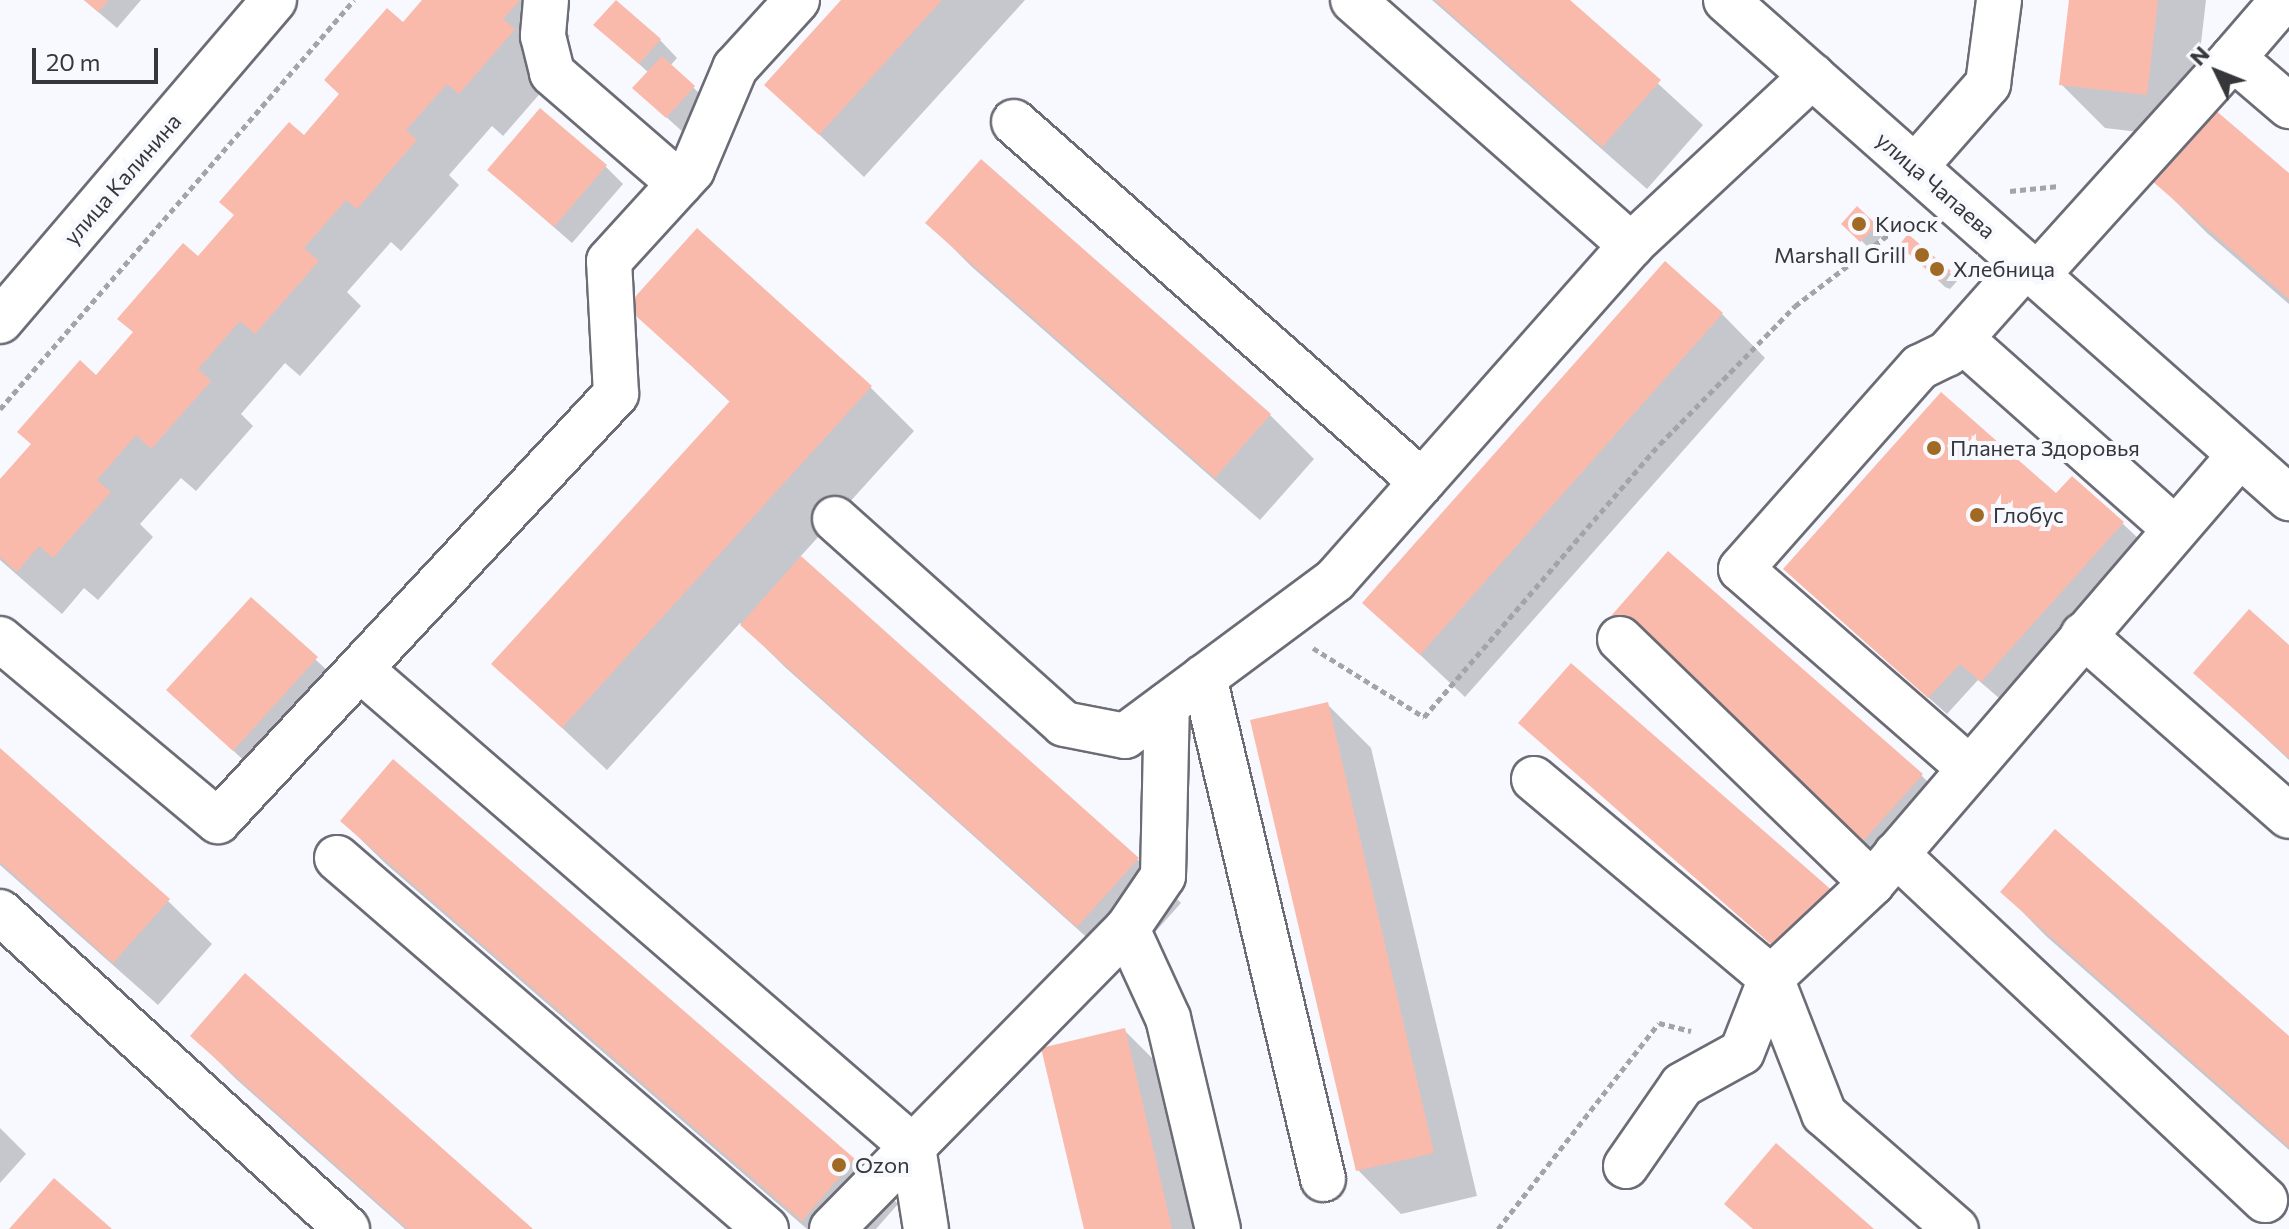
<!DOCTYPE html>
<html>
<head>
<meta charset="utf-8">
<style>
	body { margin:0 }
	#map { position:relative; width:2289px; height:1229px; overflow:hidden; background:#f8f9ff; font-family:Commissioner,sans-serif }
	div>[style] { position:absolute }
	.shadow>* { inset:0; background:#0003 }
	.building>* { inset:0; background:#fabaab }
	.path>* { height:5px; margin-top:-2.5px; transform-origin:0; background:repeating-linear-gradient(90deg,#a3a4a9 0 6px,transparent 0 10px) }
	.roads { filter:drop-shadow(2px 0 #6b6c75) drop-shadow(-2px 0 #6b6c75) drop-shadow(0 2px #6b6c75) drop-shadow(0 -2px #6b6c75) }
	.minor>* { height:44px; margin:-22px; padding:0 22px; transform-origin:22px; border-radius:22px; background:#fff }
	.dots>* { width:22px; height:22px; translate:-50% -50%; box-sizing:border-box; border:4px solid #f8f9ff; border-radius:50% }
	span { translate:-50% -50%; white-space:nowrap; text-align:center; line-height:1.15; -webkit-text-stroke:8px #f8f9ff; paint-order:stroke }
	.street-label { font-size:22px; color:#36373b }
	.poi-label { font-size:22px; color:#36373b }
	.left { translate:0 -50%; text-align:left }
	.right { translate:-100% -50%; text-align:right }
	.north { position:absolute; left:2177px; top:32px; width:80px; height:80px; -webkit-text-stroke:6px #f8f9ff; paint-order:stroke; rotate:313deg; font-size:22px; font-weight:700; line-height:32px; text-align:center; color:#36373b }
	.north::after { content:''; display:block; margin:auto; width:28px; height:36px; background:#36373b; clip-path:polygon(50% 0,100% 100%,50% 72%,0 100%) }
	.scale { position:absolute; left:32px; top:48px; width:126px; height:36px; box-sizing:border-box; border:4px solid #36373b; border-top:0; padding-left:10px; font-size:24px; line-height:28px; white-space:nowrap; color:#36373b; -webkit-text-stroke:6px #f8f9ff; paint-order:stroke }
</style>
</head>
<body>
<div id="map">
	<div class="shadow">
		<i style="clip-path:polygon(84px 0,141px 0,117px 28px)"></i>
		<i style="clip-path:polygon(425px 0,534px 0,570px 36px,546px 63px,557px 74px,503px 136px,492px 126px,449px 175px,459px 185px,401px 251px,391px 242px,347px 292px,361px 306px,300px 376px,285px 363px,241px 414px,253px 426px,196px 491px,181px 478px,140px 524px,153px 537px,98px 600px,84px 588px,62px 614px,0 560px,0 482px,96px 377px)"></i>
		<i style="clip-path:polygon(844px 0,1025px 0,864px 177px,767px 85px)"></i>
		<i style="clip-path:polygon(1432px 0,1567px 0,1703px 125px,1647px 189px)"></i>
		<i style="clip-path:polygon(2071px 0,2206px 0,2190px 138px,2105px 128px,2062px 85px)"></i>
		<i style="clip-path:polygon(596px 25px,660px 40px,677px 58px,670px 66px,712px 105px,685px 134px,653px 105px,649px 73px)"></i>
		<i style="clip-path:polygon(982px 162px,1270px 415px,1314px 459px,1260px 520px,972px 267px,928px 223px)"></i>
		<i style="clip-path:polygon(605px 166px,623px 184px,572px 243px,508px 187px)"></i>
		<i style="clip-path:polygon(2289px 176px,2289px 304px,2207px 233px,2155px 181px)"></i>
		<i style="clip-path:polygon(1858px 209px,1884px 234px,1870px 249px,1844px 224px)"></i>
		<i style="clip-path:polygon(1902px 245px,1949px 272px,1958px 280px,1950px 289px,1945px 287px)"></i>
		<i style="clip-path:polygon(628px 306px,870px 387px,914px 431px,800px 557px,1137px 859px,1181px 903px,1122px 969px,786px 668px,740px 623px,607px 770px,494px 664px,731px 403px)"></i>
		<i style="clip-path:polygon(1722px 314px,1765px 358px,1465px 697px,1365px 603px)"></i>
		<i style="clip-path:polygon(2056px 496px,2122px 523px,2140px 540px,1999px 698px,1978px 680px,1947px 714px,1804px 587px)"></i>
		<i style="clip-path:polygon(251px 600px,342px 684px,260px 775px,195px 716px)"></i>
		<i style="clip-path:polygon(1615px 632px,1921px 775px,1930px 784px,1868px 854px)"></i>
		<i style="clip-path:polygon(2289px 647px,2289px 760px,2196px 673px)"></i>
		<i style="clip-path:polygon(1327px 704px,1371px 748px,1477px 1196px,1401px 1214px,1358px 1170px)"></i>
		<i style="clip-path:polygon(0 751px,168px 901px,212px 944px,158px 1005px,0 865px)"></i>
		<i style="clip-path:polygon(394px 762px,854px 1160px,898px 1204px,876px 1229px,807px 1229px,386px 864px,342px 821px)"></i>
		<i style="clip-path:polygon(2003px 892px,2289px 1039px,2289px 1150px,2046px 936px)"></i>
		<i style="clip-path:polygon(1124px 1030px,1168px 1074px,1205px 1229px,1086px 1229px)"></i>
		<i style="clip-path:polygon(193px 1036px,530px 1229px,405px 1229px,236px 1079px)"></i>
		<i style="clip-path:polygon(0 1128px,26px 1154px,0 1183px)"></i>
	</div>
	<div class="building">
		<i style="clip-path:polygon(84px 0,109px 0,98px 12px)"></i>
		<i style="clip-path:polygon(422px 0,520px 0,503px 19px,515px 29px,459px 94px,447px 84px,406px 130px,417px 140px,357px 209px,346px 200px,304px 248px,319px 261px,255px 334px,240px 321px,198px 369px,211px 381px,151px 449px,136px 435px,97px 480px,111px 492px,53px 558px,39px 546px,17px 572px,0 557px,0 479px,31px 444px,17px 432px,80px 360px,96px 375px,133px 332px,117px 319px,183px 243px,198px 256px,234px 215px,219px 202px,289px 122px,304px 135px,339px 94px,324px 80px,387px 8px,403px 22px)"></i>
		<i style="clip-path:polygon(616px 0,661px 39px,639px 64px,593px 25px)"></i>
		<i style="clip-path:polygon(841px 0,942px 0,819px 135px,764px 85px)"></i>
		<i style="clip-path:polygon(1435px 0,1570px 0,1661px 80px,1602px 147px)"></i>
		<i style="clip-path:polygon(2069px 0,2158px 0,2147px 95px,2059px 85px)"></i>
		<i style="clip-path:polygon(662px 56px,695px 86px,666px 118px,632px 88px)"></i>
		<i style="clip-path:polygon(540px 108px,607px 165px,554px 227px,487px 170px)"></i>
		<i style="clip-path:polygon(2214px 109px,2289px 173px,2289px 299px,2152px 181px)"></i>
		<i style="clip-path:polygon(981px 159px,1271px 414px,1215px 478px,925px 223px)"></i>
		<i style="clip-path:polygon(1857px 206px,1877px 225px,1860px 242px,1841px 224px)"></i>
		<i style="clip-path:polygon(697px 228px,872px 386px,562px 728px,491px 664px,730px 401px,626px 307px)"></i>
		<i style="clip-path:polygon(1908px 234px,1951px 271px,1940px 282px,1899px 245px)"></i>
		<i style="clip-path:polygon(1665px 261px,1723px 313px,1420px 655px,1362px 603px)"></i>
		<i style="clip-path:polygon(1941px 392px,2056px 493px,2072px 476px,2124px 522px,1981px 682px,1960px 664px,1928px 698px,1783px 569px)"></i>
		<i style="clip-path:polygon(1668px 551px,1923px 774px,1858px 847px,1604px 624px)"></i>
		<i style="clip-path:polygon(801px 556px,1139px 858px,1077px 927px,740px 625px)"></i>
		<i style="clip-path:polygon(251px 597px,318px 657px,233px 751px,166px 690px)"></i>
		<i style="clip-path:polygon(2249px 609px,2289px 645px,2289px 758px,2193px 673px)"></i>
		<i style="clip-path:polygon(1571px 663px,1843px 900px,1790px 961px,1518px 723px)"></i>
		<i style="clip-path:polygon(1328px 702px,1434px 1153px,1356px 1171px,1250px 720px)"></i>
		<i style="clip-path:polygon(0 748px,170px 899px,113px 963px,0 862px)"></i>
		<i style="clip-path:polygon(393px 759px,855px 1159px,802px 1221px,340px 821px)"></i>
		<i style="clip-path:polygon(2055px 829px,2289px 1036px,2289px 1147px,2000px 892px)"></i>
		<i style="clip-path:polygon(245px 973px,533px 1229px,408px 1229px,190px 1036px)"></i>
		<i style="clip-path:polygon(1125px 1028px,1172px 1229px,1084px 1229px,1041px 1048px)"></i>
		<i style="clip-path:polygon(1776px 1143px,1874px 1229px,1753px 1229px,1724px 1204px)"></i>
		<i style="clip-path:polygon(54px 1178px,112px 1229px,9px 1229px)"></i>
	</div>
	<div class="path">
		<i style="left:2010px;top:191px;width:49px;rotate:-5.8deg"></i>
		<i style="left:0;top:409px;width:541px;rotate:-49.12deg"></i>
		<i style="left:1313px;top:648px;width:131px;rotate:31.9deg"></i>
		<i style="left:1424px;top:717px;width:361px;rotate:-49.2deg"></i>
		<i style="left:1660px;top:444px;width:193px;rotate:-45.6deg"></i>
		<i style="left:1795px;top:306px;width:145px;rotate:-37.4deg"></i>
		<i style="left:1498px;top:1229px;width:261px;rotate:-52deg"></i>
		<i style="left:1659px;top:1023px;width:33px;rotate:14deg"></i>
	</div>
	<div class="roads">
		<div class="minor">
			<i style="left:546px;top:0;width:36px;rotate:95deg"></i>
			<i style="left:543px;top:36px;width:38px;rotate:76deg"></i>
			<i style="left:552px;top:73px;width:169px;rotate:40.9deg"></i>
			<i style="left:1353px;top:0;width:371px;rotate:41.4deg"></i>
			<i style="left:1726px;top:0;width:752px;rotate:41.49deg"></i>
			<i style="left:2233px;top:58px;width:77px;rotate:-49.2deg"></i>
			<i style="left:1014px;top:122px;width:544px;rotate:41.42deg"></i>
			<i style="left:1915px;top:167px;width:111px;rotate:-48.7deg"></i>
			<i style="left:1988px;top:84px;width:85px;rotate:-82.5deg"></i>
			<i style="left:2037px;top:275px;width:292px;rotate:-47.9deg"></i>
			<i style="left:2233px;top:58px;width:74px;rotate:40.6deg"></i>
			<i style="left:0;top:321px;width:422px;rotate:-49.5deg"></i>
			<i style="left:1961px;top:339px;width:286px;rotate:41.6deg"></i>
			<i style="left:835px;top:519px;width:307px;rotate:41.8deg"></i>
			<i style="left:1064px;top:724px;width:62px;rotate:11.1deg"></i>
			<i style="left:1125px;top:736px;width:262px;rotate:-36.6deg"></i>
			<i style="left:1335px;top:580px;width:447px;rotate:-48.5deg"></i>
			<i style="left:1631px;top:245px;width:248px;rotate:-43deg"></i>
			<i style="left:2083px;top:635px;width:274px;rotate:41.3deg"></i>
			<i style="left:0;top:639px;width:284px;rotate:39.9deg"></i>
			<i style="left:218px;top:821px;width:584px;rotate:-47.01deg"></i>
			<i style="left:616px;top:394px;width:133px;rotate:-93deg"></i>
			<i style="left:609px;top:261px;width:123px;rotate:-47.6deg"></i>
			<i style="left:692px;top:170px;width:111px;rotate:-67.1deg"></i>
			<i style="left:735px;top:68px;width:92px;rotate:-47.6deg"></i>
			<i style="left:1620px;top:639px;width:351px;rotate:44.1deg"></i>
			<i style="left:360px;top:669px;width:731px;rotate:40.84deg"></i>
			<i style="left:913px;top:1147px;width:83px;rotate:81deg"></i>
			<i style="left:1204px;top:677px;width:516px;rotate:76.66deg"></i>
			<i style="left:1968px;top:767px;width:301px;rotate:-138.9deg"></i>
			<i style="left:1741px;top:569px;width:270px;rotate:-48.5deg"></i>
			<i style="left:1920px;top:367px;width:30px;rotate:-26deg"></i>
			<i style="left:1947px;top:354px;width:119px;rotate:-48.4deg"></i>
			<i style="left:1534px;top:779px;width:309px;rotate:40deg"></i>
			<i style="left:1771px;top:978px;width:139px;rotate:-43.2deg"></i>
			<i style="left:1872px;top:883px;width:564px;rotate:-49.31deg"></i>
			<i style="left:1896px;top:854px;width:506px;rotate:43.16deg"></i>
			<i style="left:337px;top:858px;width:567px;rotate:40.85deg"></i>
			<i style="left:0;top:912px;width:470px;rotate:42.4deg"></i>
			<i style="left:1127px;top:929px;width:98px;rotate:65.3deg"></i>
			<i style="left:1168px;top:1018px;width:217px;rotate:76.7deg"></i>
			<i style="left:1771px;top:978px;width:146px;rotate:68.7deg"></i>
			<i style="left:1824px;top:1114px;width:175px;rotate:41.1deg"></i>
			<i style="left:1626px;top:1166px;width:98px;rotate:-55.3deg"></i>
			<i style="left:1682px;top:1085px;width:68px;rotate:-28.8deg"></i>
			<i style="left:1742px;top:1052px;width:79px;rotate:-68.6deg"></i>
			<i style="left:832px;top:1229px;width:421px;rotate:-45.5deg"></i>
			<i style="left:1127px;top:929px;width:64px;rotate:-55.8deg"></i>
			<i style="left:1163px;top:876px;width:171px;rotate:-88.7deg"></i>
		</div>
	</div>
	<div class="dots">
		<i style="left:1859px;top:224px;background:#a06924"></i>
		<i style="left:1922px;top:255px;background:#a06924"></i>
		<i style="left:1937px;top:269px;background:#a06924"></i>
		<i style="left:1934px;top:448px;background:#a06924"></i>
		<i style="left:1977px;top:515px;background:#a06924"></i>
		<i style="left:839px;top:1165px;background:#a06924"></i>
	</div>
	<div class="street-label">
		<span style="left:122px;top:179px;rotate:-49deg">улица Калинина</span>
		<span style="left:1936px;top:185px;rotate:41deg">улица Чапаева</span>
	</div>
	<div class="poi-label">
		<span class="left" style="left:1875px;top:224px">Киоск</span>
		<span class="right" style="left:1906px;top:255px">Marshall Grill</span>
		<span class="left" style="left:1953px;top:269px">Хлебница</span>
		<span class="left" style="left:1950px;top:448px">Планета Здоровья</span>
		<span class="left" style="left:1993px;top:515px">Глобус</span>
		<span class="left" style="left:855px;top:1165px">Ozon</span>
	</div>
	<div class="north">N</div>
	<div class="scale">20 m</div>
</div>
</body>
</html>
